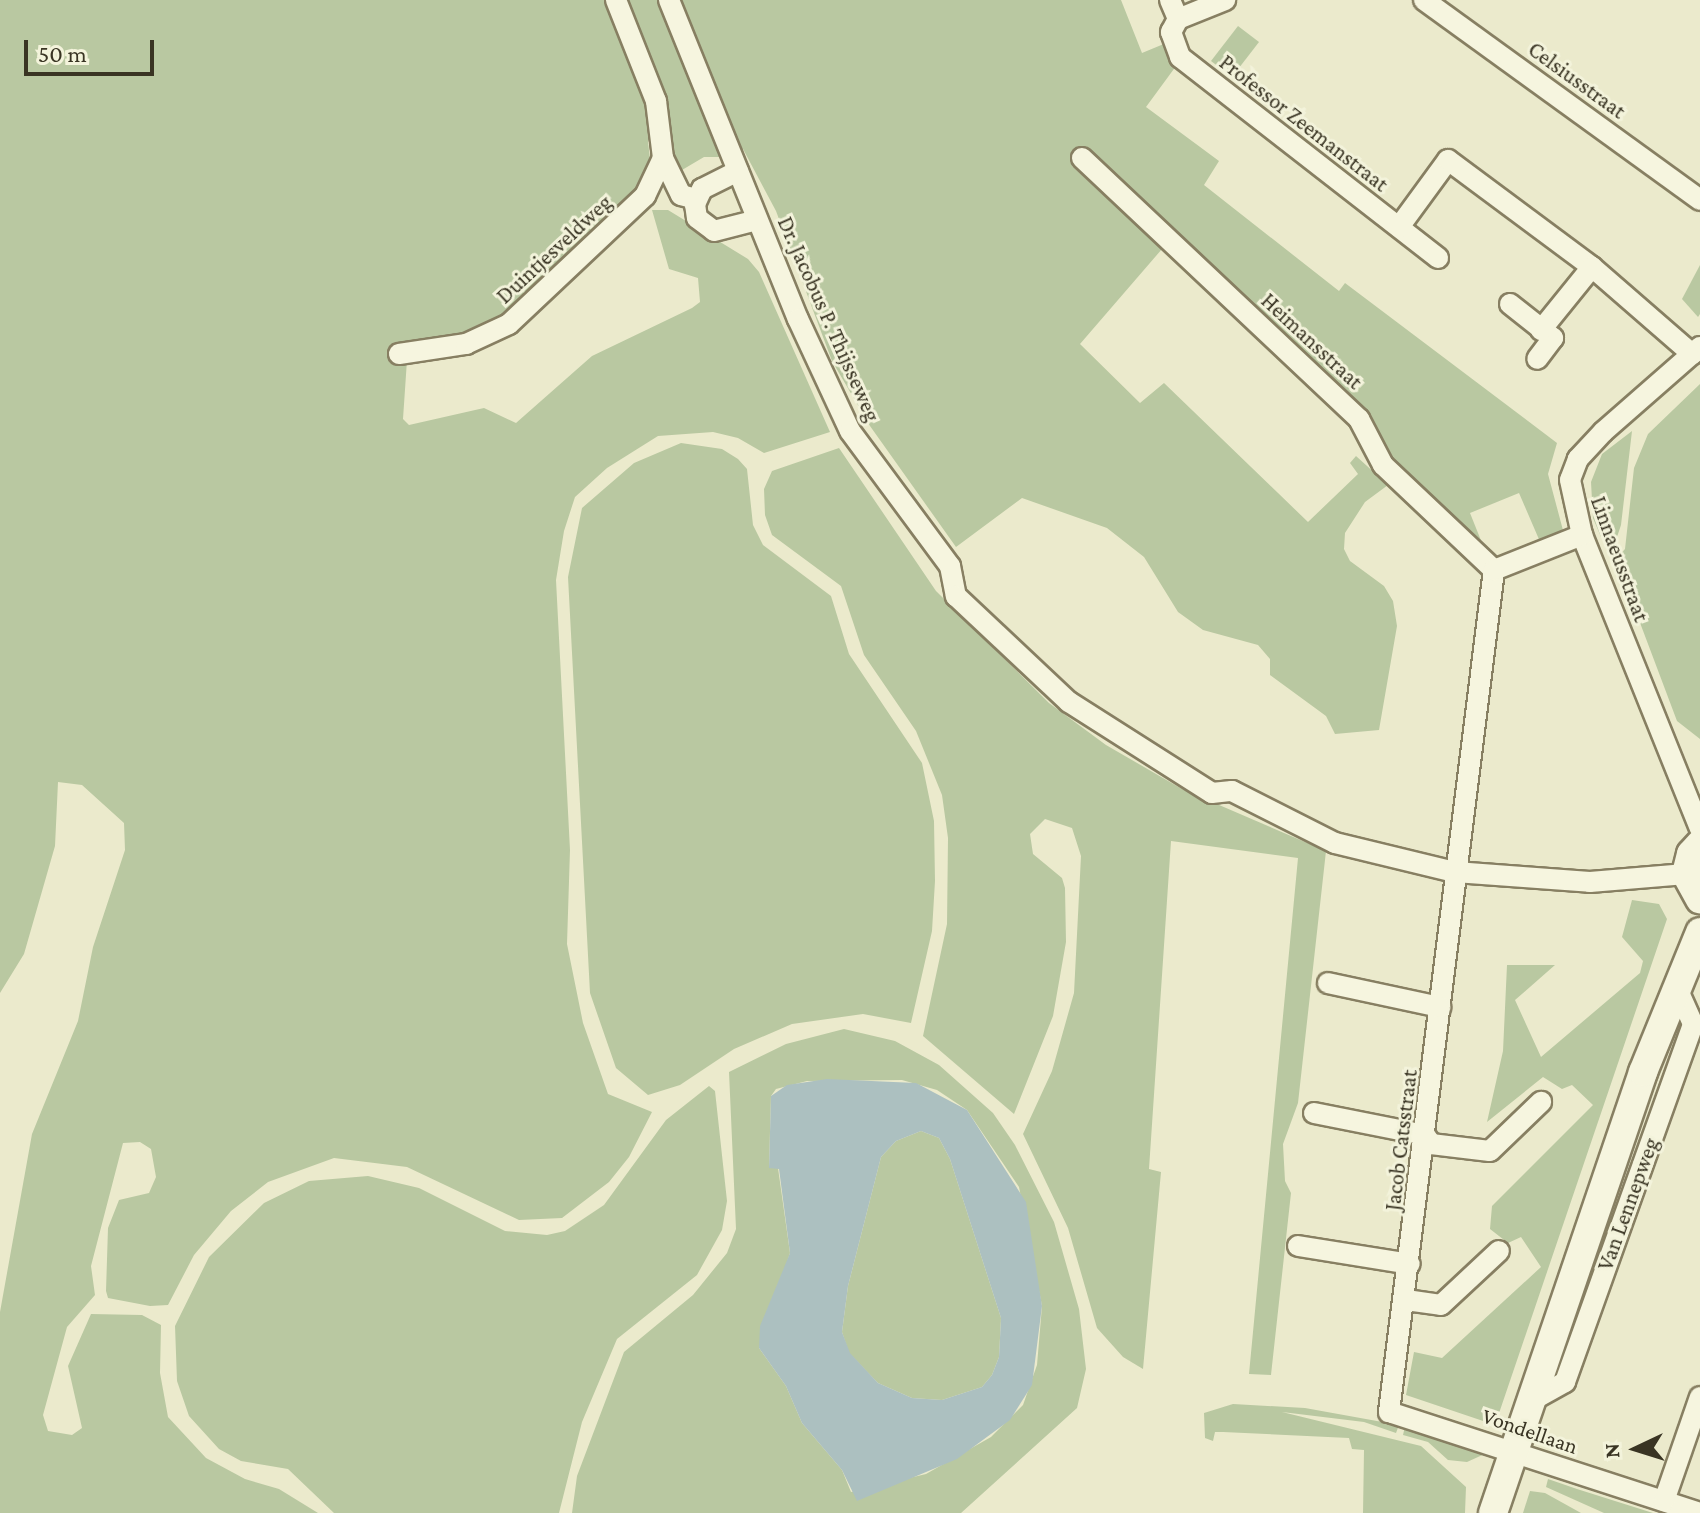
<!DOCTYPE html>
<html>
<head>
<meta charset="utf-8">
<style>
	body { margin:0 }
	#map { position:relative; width:1700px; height:1513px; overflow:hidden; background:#ebeacc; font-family:"Crimson Pro",serif }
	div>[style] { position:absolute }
	.green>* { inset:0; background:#b9c8a1 }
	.water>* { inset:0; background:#acc0c0 }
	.roads { filter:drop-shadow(2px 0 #877f62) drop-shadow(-2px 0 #877f62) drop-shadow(0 2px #877f62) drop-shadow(0 -2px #877f62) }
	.minor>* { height:20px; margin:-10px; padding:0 10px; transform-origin:10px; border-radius:10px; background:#f6f5df }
	.secondary>* { height:28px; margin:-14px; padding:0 14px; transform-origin:14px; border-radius:14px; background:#f6f5df }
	span { translate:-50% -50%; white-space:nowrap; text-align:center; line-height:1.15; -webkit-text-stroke:6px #f3f3db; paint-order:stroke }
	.street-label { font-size:22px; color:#393423 }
	.north { position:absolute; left:1596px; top:1409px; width:80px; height:80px; -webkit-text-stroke:6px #f3f3db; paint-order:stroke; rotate:266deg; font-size:22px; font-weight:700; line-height:32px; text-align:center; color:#393423 }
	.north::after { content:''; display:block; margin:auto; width:28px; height:36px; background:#393423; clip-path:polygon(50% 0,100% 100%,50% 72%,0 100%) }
	.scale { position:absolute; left:24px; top:40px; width:130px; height:36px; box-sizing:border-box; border:4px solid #393423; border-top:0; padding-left:10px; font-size:24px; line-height:28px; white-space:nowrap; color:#393423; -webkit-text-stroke:6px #f3f3db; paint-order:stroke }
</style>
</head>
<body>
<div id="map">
	<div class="green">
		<i style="clip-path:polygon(0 0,612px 0,654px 122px,648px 142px,650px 159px,637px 196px,507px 320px,407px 360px,403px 419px,409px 425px,484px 408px,516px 423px,592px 356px,692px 308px,700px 302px,698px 278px,669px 269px,652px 210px,668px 210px,748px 259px,759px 272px,830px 432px,764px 453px,738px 438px,713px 432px,658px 436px,607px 468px,575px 497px,564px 531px,556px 580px,570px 850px,567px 944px,583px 1023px,608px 1094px,652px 1112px,629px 1157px,609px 1182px,562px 1218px,519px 1220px,407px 1167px,334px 1158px,268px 1182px,231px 1211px,194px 1255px,168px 1305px,150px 1306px,108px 1298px,106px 1291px,108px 1228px,119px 1200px,149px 1193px,156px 1177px,151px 1149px,140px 1142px,123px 1143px,91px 1266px,95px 1295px,67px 1327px,43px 1415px,48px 1431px,72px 1435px,82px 1428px,68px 1366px,91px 1314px,142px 1315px,161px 1325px,160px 1373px,168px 1417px,206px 1458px,245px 1479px,279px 1489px,318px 1513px,0 1513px,0 1312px,32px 1134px,78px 1021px,93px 947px,125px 850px,124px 823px,82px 785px,58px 782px,55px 846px,24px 954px,0 993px)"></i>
		<i style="clip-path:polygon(625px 0,1121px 0,1142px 53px,1171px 41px,1179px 62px,1146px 107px,1219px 161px,1204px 185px,1339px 291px,1345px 283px,1557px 443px,1548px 474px,1564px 534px,1541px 544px,1519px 493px,1470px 513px,1484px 548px,1389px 460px,1375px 426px,1117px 175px,1077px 159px,1072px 166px,1162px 249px,1080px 344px,1140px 403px,1164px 383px,1308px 522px,1358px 474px,1350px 463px,1356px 456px,1388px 485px,1365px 502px,1345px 533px,1344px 549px,1350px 561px,1384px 586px,1393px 601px,1397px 626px,1379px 730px,1335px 734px,1326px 716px,1270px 675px,1270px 659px,1258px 645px,1203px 630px,1178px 612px,1144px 557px,1107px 528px,1022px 498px,956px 547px,870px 426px,832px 361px,776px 211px,743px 149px,725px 157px,704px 157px,682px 170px,673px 155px,667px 116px)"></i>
		<i style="clip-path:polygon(1238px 26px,1259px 42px,1232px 77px,1211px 61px)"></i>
		<i style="clip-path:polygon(1700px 265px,1700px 314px,1698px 317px,1682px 299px)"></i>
		<i style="clip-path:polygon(1700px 384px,1700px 739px,1677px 721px,1616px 559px,1625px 549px,1634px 468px,1648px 434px)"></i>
		<i style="clip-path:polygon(1632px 431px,1621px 525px,1613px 549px,1607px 536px,1601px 537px,1593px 518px,1591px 482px,1602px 454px)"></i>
		<i style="clip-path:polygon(681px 443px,722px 449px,738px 459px,747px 469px,753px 525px,763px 545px,831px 596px,849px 654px,922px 763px,934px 821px,935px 881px,932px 931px,911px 1023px,863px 1014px,792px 1024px,734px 1049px,680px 1085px,648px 1095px,616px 1068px,590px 993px,568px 577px,582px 508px,634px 463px)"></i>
		<i style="clip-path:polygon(839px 448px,936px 591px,1049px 703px,1106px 745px,1182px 789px,1326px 851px,1298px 1103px,1283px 1144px,1285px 1181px,1291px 1193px,1271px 1375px,1249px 1374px,1298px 858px,1171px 841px,1149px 1169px,1161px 1172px,1143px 1369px,1123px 1357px,1097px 1328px,1068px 1228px,1023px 1134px,1052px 1071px,1074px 993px,1081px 856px,1072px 828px,1045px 819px,1030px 834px,1033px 854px,1062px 878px,1065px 888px,1066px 942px,1053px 1016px,1014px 1114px,923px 1036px,947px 924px,948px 838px,942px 795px,916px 731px,864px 655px,841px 586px,772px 535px,765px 515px,764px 489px,772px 471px)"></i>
		<i style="clip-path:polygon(1632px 900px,1659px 904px,1667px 919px,1495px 1425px,1406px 1395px,1414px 1352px,1442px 1358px,1541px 1267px,1521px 1237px,1508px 1243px,1490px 1229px,1492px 1206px,1593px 1105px,1572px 1085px,1562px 1089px,1543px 1077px,1487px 1122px,1503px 1051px,1507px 965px,1555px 965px,1515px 1000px,1541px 1057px,1640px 973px,1643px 961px,1622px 937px)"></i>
		<i style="clip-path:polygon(evenodd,844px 1029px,895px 1041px,939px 1065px,993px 1113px,1015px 1145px,1054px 1222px,1079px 1309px,1086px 1369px,1077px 1408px,961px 1513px,572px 1513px,577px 1476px,624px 1352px,693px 1295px,727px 1253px,736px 1229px,729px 1072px,786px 1044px,844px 1029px,902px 1080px,937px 1090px,967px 1110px,1019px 1187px,1042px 1306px,1037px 1365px,1023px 1405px,991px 1437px,926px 1474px,851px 1492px,842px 1470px,802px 1423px,786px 1386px,759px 1348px,790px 1253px,778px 1168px,769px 1167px,771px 1096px,776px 1089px,807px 1081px,902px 1080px)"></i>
		<i style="clip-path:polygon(709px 1086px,715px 1091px,727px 1201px,722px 1230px,697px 1275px,617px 1339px,582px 1422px,559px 1513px,334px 1513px,288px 1469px,241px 1461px,219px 1449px,189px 1416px,177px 1381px,175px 1326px,209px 1257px,264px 1203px,309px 1181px,368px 1176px,419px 1188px,505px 1231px,547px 1235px,565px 1231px,604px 1205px,666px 1120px)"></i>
		<i style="clip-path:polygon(921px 1131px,939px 1138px,950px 1159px,1001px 1318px,999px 1357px,992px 1375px,982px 1387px,942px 1400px,912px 1398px,878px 1383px,849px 1353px,842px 1332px,848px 1286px,881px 1157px,896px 1141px)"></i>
		<i style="clip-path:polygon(1233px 1404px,1305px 1408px,1399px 1425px,1396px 1433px,1364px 1422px,1282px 1412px,1421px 1446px,1466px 1487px,1465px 1513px,1363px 1513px,1364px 1450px,1352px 1449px,1349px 1438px,1223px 1432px,1215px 1432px,1213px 1441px,1205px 1438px,1204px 1413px)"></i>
		<i style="clip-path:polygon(1405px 1426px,1489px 1452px,1467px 1462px,1448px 1460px,1428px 1442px,1403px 1435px)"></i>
		<i style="clip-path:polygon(1548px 1479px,1577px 1489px,1653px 1513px,1604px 1513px,1546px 1487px)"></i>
		<i style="clip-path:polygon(1530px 1491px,1545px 1493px,1581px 1513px,1523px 1513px)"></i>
	</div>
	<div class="water">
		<i style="clip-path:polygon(evenodd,827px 1079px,916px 1083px,967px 1110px,1026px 1202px,1042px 1306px,1032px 1385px,1010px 1420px,957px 1459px,857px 1501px,842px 1470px,802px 1423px,786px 1386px,759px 1348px,760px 1326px,790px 1253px,779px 1169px,769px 1168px,771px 1096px,787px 1085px,827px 1079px,921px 1131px,939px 1138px,950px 1159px,1001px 1318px,999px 1357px,992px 1375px,982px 1387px,942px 1400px,912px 1398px,878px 1383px,850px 1353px,842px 1332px,848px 1286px,881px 1157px,896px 1141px,921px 1131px)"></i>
	</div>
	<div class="roads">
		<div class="minor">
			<i style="left:616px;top:0;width:109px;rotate:68.4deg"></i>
			<i style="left:656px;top:101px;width:57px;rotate:83deg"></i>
			<i style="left:663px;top:158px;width:41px;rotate:64.1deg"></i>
			<i style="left:681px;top:195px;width:16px;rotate:15deg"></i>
			<i style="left:669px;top:0;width:344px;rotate:68deg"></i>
			<i style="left:798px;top:319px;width:123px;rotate:65.1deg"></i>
			<i style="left:850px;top:431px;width:168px;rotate:53.5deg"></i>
			<i style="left:950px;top:566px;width:31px;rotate:79deg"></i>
			<i style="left:956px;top:596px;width:155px;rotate:43.2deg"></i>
			<i style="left:1069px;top:702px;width:169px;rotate:32.5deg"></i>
			<i style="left:1212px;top:793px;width:20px;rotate:-6deg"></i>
			<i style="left:1232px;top:791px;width:115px;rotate:26.8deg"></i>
			<i style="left:1335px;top:843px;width:123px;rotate:13.6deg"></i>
			<i style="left:1455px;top:872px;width:135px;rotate:4.2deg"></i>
			<i style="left:1590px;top:882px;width:96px;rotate:-4.8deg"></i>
			<i style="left:1170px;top:0;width:21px;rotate:67deg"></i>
			<i style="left:1178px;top:19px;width:51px;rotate:-22deg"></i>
			<i style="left:1424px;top:0;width:341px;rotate:35.9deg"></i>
			<i style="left:1178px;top:19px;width:15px;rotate:118deg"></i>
			<i style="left:1171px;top:32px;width:27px;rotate:70deg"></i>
			<i style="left:1180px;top:57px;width:327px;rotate:37.9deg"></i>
			<i style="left:1082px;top:158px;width:381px;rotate:43.3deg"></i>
			<i style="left:1359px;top:419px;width:52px;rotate:62.4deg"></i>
			<i style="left:1383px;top:465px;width:153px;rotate:43.4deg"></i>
			<i style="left:738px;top:171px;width:40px;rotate:153.4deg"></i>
			<i style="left:702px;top:189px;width:17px;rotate:115deg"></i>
			<i style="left:695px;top:204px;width:14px;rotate:82deg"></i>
			<i style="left:697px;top:218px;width:21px;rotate:37deg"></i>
			<i style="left:714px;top:231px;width:44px;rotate:-14.3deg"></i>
			<i style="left:1399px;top:227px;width:83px;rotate:-53.8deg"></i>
			<i style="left:1448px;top:160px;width:179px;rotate:36.6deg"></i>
			<i style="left:1592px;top:267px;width:133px;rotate:41deg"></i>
			<i style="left:1510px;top:304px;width:55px;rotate:38.3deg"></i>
			<i style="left:1553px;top:338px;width:26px;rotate:127deg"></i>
			<i style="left:1541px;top:330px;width:81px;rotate:-51deg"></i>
			<i style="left:1700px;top:347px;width:129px;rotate:138.8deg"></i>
			<i style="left:1603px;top:432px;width:37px;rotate:133deg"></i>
			<i style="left:1578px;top:459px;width:22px;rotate:111deg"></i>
			<i style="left:1570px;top:480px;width:56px;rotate:77.7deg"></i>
			<i style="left:1582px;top:535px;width:316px;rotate:68.1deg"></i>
			<i style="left:399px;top:354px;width:68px;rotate:-8.5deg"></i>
			<i style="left:466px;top:344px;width:47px;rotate:-24.9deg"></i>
			<i style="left:509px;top:324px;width:187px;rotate:-43.3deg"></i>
			<i style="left:645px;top:196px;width:42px;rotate:-64.7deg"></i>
			<i style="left:1494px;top:570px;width:849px;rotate:97.11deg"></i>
			<i style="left:1389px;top:1412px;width:327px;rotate:18deg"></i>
			<i style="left:1494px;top:570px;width:95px;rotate:-21.7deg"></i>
			<i style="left:1328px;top:983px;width:115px;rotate:12.1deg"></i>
			<i style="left:1314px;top:1113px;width:113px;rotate:11.2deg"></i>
			<i style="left:1425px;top:1135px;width:11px;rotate:56deg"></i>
			<i style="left:1431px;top:1144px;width:59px;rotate:6.8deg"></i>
			<i style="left:1490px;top:1151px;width:71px;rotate:-43.9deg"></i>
			<i style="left:1298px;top:1246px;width:113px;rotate:9.1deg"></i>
			<i style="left:1406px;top:1300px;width:35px;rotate:8deg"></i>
			<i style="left:1441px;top:1305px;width:79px;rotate:-43deg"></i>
			<i style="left:1531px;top:1401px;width:39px;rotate:-29deg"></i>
			<i style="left:1565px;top:1382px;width:380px;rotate:-70.3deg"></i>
			<i style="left:1693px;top:1024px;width:37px;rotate:-114deg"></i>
			<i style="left:1664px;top:1501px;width:110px;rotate:-70.9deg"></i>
		</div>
		<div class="secondary">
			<i style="left:1700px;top:844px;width:13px;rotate:132deg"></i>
			<i style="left:1691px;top:854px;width:21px;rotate:104deg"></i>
			<i style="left:1686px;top:874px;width:29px;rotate:61deg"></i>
			<i style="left:1493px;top:1513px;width:466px;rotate:-71.2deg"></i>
			<i style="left:1643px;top:1072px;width:151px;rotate:-67.8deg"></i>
		</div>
	</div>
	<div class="street-label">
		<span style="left:1577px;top:80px;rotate:36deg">Celsiusstraat</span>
		<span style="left:1304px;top:123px;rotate:38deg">Professor Zeemanstraat</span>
		<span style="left:554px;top:249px;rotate:-43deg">Duintjesveldweg</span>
		<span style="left:829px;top:319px;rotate:66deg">Dr. Jacobus P. Thijsseweg</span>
		<span style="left:1312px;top:341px;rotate:43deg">Heimansstraat</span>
		<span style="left:1620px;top:559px;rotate:70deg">Linnaeusstraat</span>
		<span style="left:1401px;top:1140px;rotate:-83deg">Jacob Catsstraat</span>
		<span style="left:1628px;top:1204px;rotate:-70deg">Van Lennepweg</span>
		<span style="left:1530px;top:1431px;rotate:19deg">Vondellaan</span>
	</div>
	<div class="north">N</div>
	<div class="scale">50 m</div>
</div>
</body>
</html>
